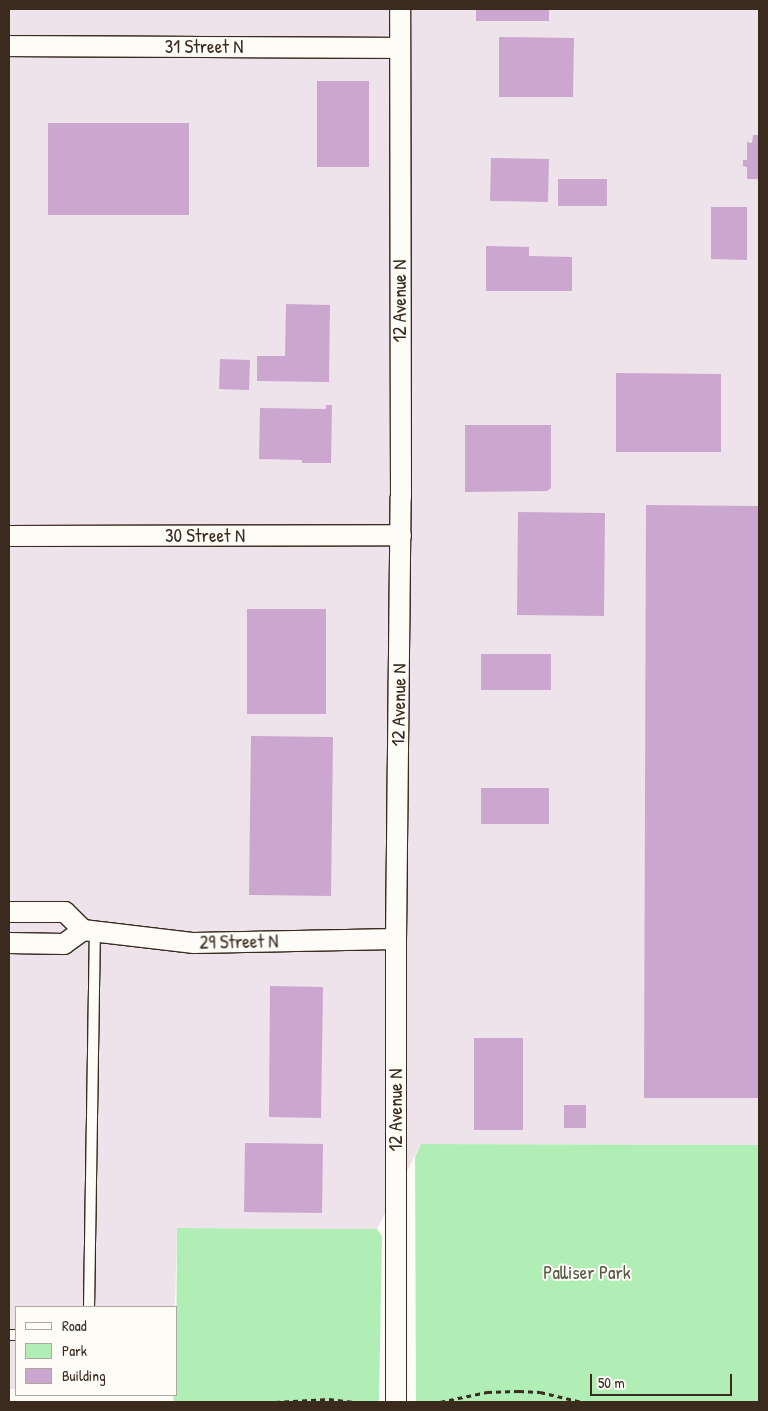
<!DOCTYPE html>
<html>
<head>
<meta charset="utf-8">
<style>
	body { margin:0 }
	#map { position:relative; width:768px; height:1411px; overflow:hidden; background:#fdfcf7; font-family:"Patrick Hand",sans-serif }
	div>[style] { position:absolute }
	.built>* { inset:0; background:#eee2eb }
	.green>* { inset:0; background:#b1eeb5 }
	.building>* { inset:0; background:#cba7d0 }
	.path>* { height:3px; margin-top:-1.5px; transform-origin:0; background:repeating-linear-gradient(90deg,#3b2a1e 0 5px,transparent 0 9px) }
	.roads { filter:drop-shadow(1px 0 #3b2a1e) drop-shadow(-1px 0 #3b2a1e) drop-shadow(0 1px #3b2a1e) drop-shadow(0 -1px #3b2a1e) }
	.service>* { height:10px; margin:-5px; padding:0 5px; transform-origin:5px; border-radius:5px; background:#fdfcf7 }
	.minor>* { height:20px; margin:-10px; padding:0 10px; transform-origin:10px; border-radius:10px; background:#fdfcf7 }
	span { translate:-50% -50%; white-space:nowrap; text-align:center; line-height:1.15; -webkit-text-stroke:4px #fdfcf7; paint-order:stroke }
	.street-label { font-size:19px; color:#3b2a1e }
	.park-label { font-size:19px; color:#585b44 }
	.frame { position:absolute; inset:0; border:10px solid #3b2a1e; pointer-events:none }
	.legend { position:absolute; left:15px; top:1306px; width:162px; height:90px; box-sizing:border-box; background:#fdfcf7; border:1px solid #afa8a0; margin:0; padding:6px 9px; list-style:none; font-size:15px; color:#3b2a1e }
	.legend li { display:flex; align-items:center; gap:10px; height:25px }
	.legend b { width:25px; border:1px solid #afa8a0 }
	.scale { position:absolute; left:590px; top:1374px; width:142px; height:22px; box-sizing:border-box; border:2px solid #3b2a1e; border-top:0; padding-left:6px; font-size:15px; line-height:18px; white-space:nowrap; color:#3b2a1e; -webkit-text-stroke:4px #fdfcf7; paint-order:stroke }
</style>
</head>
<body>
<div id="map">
	<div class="built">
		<i style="clip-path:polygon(9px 9px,759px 9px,759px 1145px,421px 1144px,377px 1229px,177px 1228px,175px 1307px,16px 1307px,16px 1389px,9px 1389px)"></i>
	</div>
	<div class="green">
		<i style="clip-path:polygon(421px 1144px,759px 1145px,759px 1402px,416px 1402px,415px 1157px)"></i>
		<i style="clip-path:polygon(177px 1228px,377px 1229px,382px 1236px,379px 1402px,174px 1402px,173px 1395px,176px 1395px)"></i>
	</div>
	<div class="building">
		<i style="clip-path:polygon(476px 9px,549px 9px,549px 21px,476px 21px)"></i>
		<i style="clip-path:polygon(499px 37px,574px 38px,573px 97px,499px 97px)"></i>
		<i style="clip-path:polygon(317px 81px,369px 81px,369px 167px,317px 167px)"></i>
		<i style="clip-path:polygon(48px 123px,189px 123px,189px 215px,48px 215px)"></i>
		<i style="clip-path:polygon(753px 135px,759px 135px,759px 179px,747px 179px,747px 167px,743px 166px,743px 160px,747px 160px,747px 142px,752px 143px)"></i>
		<i style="clip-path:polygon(491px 158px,549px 159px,548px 202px,490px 201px)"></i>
		<i style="clip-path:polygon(558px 179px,607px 179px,607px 206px,558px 206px)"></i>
		<i style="clip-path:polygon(711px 207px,747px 207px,747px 260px,711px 259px)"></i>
		<i style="clip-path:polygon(486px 246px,529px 247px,529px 256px,572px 257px,572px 291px,486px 291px)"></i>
		<i style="clip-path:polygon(286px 304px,330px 305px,329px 382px,257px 381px,257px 356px,285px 356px)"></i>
		<i style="clip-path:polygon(220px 359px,250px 360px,249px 390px,219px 389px)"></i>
		<i style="clip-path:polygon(616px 373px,721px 374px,721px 452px,616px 452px)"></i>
		<i style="clip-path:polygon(326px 405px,332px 405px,331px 463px,302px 463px,302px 460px,259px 459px,260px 408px,326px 409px)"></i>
		<i style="clip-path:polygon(465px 425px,551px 425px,551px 488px,547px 491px,465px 492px)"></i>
		<i style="clip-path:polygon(646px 505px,759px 506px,759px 1098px,644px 1098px)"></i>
		<i style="clip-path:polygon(518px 512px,605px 513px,604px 616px,517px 615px)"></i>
		<i style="clip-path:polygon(247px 609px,326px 609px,326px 714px,247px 714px)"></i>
		<i style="clip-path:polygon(481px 654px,551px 654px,551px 690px,481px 690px)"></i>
		<i style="clip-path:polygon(251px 736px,333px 737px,331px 896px,249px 895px)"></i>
		<i style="clip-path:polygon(481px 788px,549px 788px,549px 824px,481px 824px)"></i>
		<i style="clip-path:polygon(270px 986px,323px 987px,321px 1118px,269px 1117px)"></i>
		<i style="clip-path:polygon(474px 1038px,523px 1038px,523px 1130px,474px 1130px)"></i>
		<i style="clip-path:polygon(564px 1105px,586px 1105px,586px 1128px,564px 1128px)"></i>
		<i style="clip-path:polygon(245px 1143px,323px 1144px,322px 1213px,244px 1212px)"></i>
	</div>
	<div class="path">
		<i style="left:197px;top:1402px;width:17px"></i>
		<i style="left:275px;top:1402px;width:54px;rotate:-3.2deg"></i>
		<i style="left:329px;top:1399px;width:23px;rotate:7deg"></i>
		<i style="left:440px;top:1402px;width:48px;rotate:-12deg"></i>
		<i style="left:487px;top:1392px;width:32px;rotate:-2deg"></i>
		<i style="left:519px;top:1391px;width:21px;rotate:3deg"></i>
		<i style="left:540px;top:1392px;width:43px;rotate:13.4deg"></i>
	</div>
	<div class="roads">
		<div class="service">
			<i style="left:89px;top:1307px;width:376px;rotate:-89.1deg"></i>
			<i style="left:9px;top:1335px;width:7px"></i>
		</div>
		<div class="minor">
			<i style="left:9px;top:46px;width:391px;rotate:0.3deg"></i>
			<i style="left:9px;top:536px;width:392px;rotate:-0.1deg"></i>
			<i style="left:9px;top:912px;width:56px"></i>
			<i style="left:65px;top:912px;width:25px;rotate:45deg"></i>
			<i style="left:83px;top:930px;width:112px;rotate:6.7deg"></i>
			<i style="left:194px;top:943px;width:202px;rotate:-1.1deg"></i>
			<i style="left:9px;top:943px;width:55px;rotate:1deg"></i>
			<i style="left:64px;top:944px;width:24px;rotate:-36deg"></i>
			<i style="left:396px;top:1402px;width:463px;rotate:-90deg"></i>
			<i style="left:396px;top:939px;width:442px;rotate:-89.4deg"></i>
			<i style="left:401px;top:497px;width:488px;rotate:-90.1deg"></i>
		</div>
	</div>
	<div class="street-label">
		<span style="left:204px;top:47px">31 Street N</span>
		<span style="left:400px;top:301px;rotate:-90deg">12 Avenue N</span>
		<span style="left:205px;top:536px">30 Street N</span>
		<span style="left:399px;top:705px;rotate:-89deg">12 Avenue N</span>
		<span style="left:239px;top:942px;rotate:-1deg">29 Street N</span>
		<span style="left:396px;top:1110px;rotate:-90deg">12 Avenue N</span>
	</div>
	<div class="park-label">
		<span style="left:587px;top:1273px">Palliser Park</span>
	</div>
	<div class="frame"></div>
	<ul class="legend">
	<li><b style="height:6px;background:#fdfcf7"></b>Road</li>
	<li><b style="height:14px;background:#b1eeb5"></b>Park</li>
	<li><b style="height:14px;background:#cba7d0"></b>Building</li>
	</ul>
	<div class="scale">50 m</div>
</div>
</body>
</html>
